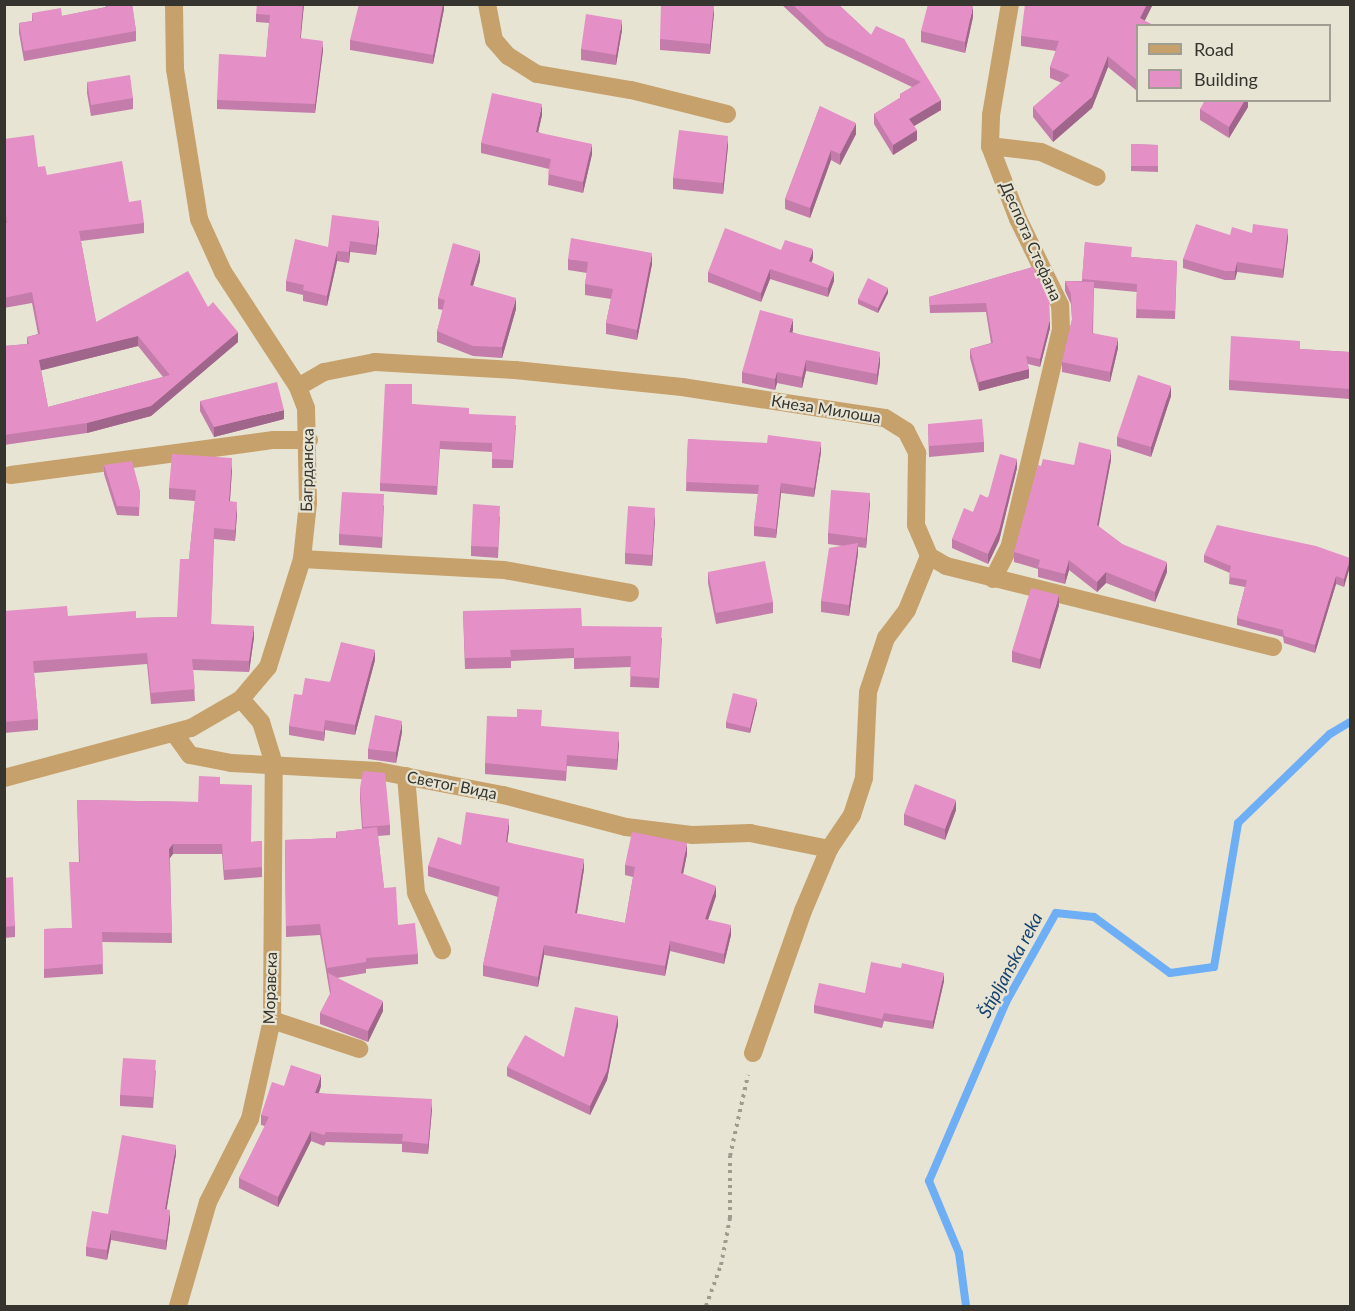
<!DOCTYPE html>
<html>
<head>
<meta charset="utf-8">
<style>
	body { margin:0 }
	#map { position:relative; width:1355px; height:1311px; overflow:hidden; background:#e7e4d4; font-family:Lato,sans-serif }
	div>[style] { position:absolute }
	.stream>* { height:8px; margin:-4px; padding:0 4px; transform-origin:4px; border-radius:4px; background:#6eaef5 }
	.path>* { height:4px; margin-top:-2px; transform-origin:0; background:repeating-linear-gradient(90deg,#9e9c90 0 3px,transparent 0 7.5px) }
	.minor>* { height:18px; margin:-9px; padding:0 9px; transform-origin:9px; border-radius:9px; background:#c7a16c }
	.wall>* { inset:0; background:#c47cab }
	.shaded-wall>* { inset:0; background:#a0658b }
	.building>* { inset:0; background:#e490c7 }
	span { translate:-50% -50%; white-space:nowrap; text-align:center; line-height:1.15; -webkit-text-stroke:4.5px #e7e4d4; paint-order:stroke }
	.street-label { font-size:16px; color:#35342e }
	.water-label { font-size:18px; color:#13406d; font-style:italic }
	.frame { position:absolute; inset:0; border:6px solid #35342e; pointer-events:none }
	.legend { position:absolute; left:1136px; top:24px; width:195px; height:78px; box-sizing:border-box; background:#e7e4d4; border:2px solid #a09e92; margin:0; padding:8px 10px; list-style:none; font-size:18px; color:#35342e }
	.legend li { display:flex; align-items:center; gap:12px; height:30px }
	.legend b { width:30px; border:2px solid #a09e92 }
</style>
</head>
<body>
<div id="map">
	<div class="stream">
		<i style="left:966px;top:1306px;width:53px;rotate:-97.5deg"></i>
		<i style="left:959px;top:1253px;width:78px;rotate:-112.6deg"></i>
		<i style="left:929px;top:1181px;width:195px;rotate:-66.7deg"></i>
		<i style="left:1006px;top:1002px;width:102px;rotate:-60.7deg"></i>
		<i style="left:1056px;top:913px;width:38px;rotate:6deg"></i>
		<i style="left:1094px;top:917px;width:94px;rotate:36.4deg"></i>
		<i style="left:1170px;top:973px;width:44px;rotate:-7.8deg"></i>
		<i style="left:1214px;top:967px;width:146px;rotate:-80.5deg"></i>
		<i style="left:1238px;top:823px;width:128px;rotate:-44.1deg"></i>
		<i style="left:1330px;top:734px;width:23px;rotate:-31deg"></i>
	</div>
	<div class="path">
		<i style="left:706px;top:1306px;width:44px;rotate:-69.9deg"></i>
		<i style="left:721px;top:1265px;width:48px;rotate:-79.2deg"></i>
		<i style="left:730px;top:1218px;width:62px;rotate:-90deg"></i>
		<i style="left:730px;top:1156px;width:83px;rotate:-77.5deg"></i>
	</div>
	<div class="minor">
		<i style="left:487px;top:4px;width:37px;rotate:79deg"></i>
		<i style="left:494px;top:40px;width:21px;rotate:49deg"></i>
		<i style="left:508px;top:56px;width:34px;rotate:32deg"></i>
		<i style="left:537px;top:74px;width:95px;rotate:9.7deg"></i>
		<i style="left:631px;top:90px;width:99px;rotate:14deg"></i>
		<i style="left:990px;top:146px;width:51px;rotate:6.7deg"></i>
		<i style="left:1041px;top:152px;width:61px;rotate:24.1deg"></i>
		<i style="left:298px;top:387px;width:30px;rotate:-30deg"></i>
		<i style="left:324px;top:372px;width:52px;rotate:-11.1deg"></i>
		<i style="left:375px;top:362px;width:140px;rotate:3.3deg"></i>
		<i style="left:515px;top:370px;width:168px;rotate:5.8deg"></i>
		<i style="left:682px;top:387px;width:205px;rotate:8.7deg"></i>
		<i style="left:885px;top:418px;width:25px;rotate:32deg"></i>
		<i style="left:906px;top:431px;width:25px;rotate:63deg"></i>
		<i style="left:917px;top:453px;width:72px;rotate:90.8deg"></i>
		<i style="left:916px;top:525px;width:34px;rotate:67deg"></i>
		<i style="left:929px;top:556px;width:20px;rotate:30deg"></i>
		<i style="left:946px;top:566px;width:337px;rotate:13.9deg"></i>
		<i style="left:11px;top:475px;width:265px;rotate:-7.6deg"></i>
		<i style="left:274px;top:440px;width:35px"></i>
		<i style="left:302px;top:559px;width:202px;rotate:3.1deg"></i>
		<i style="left:504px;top:570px;width:128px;rotate:10.3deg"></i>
		<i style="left:993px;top:579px;width:38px;rotate:-63deg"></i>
		<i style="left:1010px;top:545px;width:222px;rotate:-76.7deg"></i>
		<i style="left:1061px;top:329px;width:24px;rotate:-92deg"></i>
		<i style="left:1060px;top:305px;width:96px;rotate:-116deg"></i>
		<i style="left:1018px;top:219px;width:78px;rotate:-111deg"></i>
		<i style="left:990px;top:146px;width:31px;rotate:-88deg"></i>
		<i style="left:991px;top:115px;width:113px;rotate:-80.3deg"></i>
		<i style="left:174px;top:733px;width:27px;rotate:54deg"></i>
		<i style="left:190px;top:755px;width:42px;rotate:11deg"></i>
		<i style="left:231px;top:763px;width:147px;rotate:3.1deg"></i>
		<i style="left:378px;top:771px;width:127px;rotate:10.9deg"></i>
		<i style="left:503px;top:795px;width:127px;rotate:14.6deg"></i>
		<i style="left:626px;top:827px;width:66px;rotate:6.9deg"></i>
		<i style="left:692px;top:835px;width:58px;rotate:-2deg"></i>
		<i style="left:750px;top:833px;width:81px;rotate:11.4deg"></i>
		<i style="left:406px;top:776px;width:117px;rotate:85.1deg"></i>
		<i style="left:416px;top:893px;width:63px;rotate:65.5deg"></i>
		<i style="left:4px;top:778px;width:194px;rotate:-15deg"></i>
		<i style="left:191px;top:728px;width:58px;rotate:-30.1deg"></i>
		<i style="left:241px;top:699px;width:42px;rotate:-49.8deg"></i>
		<i style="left:268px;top:667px;width:113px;rotate:-72.5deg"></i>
		<i style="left:302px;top:559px;width:56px;rotate:-83.9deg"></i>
		<i style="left:308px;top:503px;width:95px;rotate:-91.2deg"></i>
		<i style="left:306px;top:408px;width:22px;rotate:-111deg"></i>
		<i style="left:298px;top:387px;width:137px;rotate:-123.1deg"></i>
		<i style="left:223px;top:272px;width:58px;rotate:-114.4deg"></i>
		<i style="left:199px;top:219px;width:152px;rotate:-99.1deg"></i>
		<i style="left:175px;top:69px;width:65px;rotate:-90.9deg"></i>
		<i style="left:272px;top:1020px;width:92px;rotate:18.4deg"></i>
		<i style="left:753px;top:1053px;width:151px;rotate:-70.6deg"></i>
		<i style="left:803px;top:911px;width:67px;rotate:-67.2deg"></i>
		<i style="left:829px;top:849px;width:41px;rotate:-55.9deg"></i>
		<i style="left:852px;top:815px;width:39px;rotate:-72deg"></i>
		<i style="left:864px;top:778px;width:86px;rotate:-87.3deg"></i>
		<i style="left:868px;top:692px;width:57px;rotate:-71.6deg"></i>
		<i style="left:886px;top:638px;width:35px;rotate:-53deg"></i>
		<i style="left:907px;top:610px;width:58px;rotate:-67.8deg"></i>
		<i style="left:178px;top:1306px;width:108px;rotate:-73.9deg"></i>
		<i style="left:208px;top:1202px;width:93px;rotate:-63.2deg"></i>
		<i style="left:250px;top:1119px;width:101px;rotate:-77.5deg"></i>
		<i style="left:272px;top:1020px;width:256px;rotate:-89.6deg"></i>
		<i style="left:274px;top:764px;width:44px;rotate:-107.2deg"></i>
		<i style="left:261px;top:722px;width:30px;rotate:-131deg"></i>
	</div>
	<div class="wall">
		<i style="clip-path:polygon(105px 4px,132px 4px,136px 31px,136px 41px,24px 61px,19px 33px,19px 23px,32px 21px,32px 13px,62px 16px,106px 7px)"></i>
		<i style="clip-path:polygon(304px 4px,300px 38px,323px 50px,315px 113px,217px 109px,217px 100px,266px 57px,269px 23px,256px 22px,256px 14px)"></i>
		<i style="clip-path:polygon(444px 4px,444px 9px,433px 64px,350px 50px,350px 40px)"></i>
		<i style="clip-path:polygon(781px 4px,838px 4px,871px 35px,904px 39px,941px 110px,914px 126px,917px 140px,893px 155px,874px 124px,874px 114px,900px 98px,900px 94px,912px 87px,826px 46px)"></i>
		<i style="clip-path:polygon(1153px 4px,1145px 20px,1137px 26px,1137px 91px,1108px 67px,1092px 108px,1053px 142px,1033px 117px,1033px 107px,1062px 83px,1050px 78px,1050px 67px,1056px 51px,1021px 46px,1021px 36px)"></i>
		<i style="clip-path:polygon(714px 13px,710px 54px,660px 50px,660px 39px)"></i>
		<i style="clip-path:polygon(973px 17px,965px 53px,921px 42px,921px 31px)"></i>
		<i style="clip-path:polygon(622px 30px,616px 65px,581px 60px,581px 49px)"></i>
		<i style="clip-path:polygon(87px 82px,133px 98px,133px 109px,91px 116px,87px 93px)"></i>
		<i style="clip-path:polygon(1248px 100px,1248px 107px,1229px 138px,1200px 120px,1200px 109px)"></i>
		<i style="clip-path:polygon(820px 106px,856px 134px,840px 165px,831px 160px,810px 218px,785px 209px,785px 199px)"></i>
		<i style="clip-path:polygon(542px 115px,538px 132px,592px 154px,583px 193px,548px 185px,549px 169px,481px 153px,481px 143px)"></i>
		<i style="clip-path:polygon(evenodd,4px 139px,47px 175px,129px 202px,144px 223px,144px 233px,81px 241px,96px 322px,208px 307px,238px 342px,151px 416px,87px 433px,4px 445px,4px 346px,27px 344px,27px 337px,38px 334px,32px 303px,4px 308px,4px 223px,6px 223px,4px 213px,4px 139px,138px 346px,163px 377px,48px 407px,41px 370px,138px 346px)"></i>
		<i style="clip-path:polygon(1131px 144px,1158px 145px,1158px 172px,1131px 171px)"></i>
		<i style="clip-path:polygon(728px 146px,723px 194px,673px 189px,673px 178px)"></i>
		<i style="clip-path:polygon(379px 232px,376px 255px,350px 252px,349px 263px,337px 261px,327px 306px,303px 301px,303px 295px,286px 291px,286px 281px,328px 247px)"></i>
		<i style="clip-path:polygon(1252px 233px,1288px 238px,1283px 278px,1237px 272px,1235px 280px,1225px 280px,1183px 268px,1183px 259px,1230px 235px)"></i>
		<i style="clip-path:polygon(1085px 242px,1132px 257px,1177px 261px,1175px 319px,1136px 318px,1137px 292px,1094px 288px,1093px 333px,1118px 348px,1110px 382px,1062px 372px,1062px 362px,1072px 320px,1071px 304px,1065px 291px,1065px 281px,1082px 281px)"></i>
		<i style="clip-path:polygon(781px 250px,813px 258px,811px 262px,834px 281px,828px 297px,770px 279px,761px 302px,708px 282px,708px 272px)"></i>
		<i style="clip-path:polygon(568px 259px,652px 264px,637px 340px,606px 334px,606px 323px,611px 299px,585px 295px,585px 284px,587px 273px,568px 270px)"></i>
		<i style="clip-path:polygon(480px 261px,473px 286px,516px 309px,502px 358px,473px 356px,437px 342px,437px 331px,443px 310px,438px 309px,438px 298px)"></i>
		<i style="clip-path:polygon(1033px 267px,1050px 328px,1040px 367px,1028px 364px,1029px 378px,979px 391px,970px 358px,970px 349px,991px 343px,986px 312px,930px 313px,929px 297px)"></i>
		<i style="clip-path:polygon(888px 293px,878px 313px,858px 304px,858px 299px)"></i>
		<i style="clip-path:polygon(793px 330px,792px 332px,880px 363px,877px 385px,806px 371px,802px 388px,777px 383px,775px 390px,742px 383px,742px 372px)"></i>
		<i style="clip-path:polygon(1300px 349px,1350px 352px,1350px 424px,1349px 424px,1350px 399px,1229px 390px,1229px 380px)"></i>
		<i style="clip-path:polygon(1171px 396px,1151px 457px,1117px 446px,1117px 437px)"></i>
		<i style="clip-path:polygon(200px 401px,284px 419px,214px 437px,200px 411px)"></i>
		<i style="clip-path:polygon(412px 404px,469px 414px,516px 425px,513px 468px,492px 468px,492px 452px,440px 449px,437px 495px,380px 491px,380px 483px)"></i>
		<i style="clip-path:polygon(928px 424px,984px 442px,984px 452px,929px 457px)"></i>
		<i style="clip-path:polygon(688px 439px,821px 452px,814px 497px,781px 493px,776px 538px,754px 536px,754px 526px,758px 494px,686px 491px)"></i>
		<i style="clip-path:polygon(1111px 460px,1098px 526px,1122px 544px,1167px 572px,1155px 602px,1106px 583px,1097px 592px,1069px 570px,1065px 584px,1038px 577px,1038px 569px,1014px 562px,1014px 552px,1041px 466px,1074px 465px)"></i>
		<i style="clip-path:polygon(104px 465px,140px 491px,139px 516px,117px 515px,104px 474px)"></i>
		<i style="clip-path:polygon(1017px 468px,999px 541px,988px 564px,952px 548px,952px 539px,973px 512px)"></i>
		<i style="clip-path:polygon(232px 469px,230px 501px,237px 513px,235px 541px,214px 539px,211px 624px,254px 637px,249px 672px,193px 670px,195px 701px,151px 704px,147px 664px,34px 673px,38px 719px,38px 730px,4px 733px,4px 611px,68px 616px,136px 618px,177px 617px,189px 559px,195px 501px,169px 499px,169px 488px)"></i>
		<i style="clip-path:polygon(870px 503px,866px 548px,858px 547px,858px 553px,849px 616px,821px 612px,821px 601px,843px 546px,828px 544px,828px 533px)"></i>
		<i style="clip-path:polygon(384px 505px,382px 548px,339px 545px,339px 534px)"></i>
		<i style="clip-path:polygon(500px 516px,498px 558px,471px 556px,471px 546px)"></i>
		<i style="clip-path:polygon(655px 518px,652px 566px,625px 564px,625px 553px)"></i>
		<i style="clip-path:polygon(1204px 555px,1350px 558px,1344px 587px,1336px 584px,1315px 653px,1284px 643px,1283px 637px,1237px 625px,1237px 618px,1245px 587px,1229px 584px,1230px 573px,1204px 562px)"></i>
		<i style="clip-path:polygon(708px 572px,773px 602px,773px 613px,716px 624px,708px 583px)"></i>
		<i style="clip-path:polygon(1059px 605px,1040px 669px,1012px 662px,1012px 651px)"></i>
		<i style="clip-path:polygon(463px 611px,662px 638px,659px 688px,630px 687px,631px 667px,574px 669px,574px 658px,511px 661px,511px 668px,465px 669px)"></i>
		<i style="clip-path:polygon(375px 660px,355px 735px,325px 730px,324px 741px,289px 735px,289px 726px,302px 695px)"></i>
		<i style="clip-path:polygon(757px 704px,750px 733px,726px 728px,726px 722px)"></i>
		<i style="clip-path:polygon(541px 726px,619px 743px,617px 770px,567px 766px,566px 781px,485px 774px,485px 763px)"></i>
		<i style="clip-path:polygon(402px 732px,396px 763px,368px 759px,368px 749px)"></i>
		<i style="clip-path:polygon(220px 784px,251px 842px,262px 841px,262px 877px,224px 880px,222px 854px,173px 854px,170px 858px,172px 943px,102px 942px,103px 974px,44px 978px,44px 929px,72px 928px,79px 862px,77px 800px,198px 802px)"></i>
		<i style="clip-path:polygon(360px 788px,390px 825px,390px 835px,378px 836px,384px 888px,398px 925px,418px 954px,418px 964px,366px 969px,366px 973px,337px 978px,383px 1011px,368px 1042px,320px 1024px,320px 1013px,330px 994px,320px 935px,286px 937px,285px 840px,336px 838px,336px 832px,362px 829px,360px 799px)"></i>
		<i style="clip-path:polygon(956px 810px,945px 840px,904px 825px,904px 814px)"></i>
		<i style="clip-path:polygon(509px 829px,507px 842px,584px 869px,577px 914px,625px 923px,633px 877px,625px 875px,625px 865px,687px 854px,683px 874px,716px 896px,708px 920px,731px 935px,724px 964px,670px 951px,665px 976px,544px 955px,538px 987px,483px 976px,483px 965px,498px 897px,428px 876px,428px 866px,461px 845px)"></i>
		<i style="clip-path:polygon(4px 878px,15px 926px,15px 937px,4px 938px)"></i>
		<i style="clip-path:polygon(944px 981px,933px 1029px,884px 1021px,882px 1028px,814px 1013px,814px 1005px,865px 993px)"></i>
		<i style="clip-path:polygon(618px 1025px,607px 1080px,590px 1115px,507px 1076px,507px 1067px,564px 1057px)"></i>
		<i style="clip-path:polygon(156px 1070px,153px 1108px,120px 1106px,120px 1095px)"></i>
		<i style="clip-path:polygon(284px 1086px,321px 1086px,319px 1093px,432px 1109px,428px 1154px,402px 1152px,402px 1144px,326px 1142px,324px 1146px,311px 1141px,278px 1207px,239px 1188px,239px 1178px,265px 1126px,261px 1125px,261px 1115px)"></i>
		<i style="clip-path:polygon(176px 1154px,166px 1210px,170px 1220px,166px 1250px,111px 1240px,107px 1260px,86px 1256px,86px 1247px,108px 1214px)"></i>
	</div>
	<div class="shaded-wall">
		<i style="clip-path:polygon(303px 4px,304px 4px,300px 47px,300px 38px)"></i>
		<i style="clip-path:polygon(443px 4px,444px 4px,444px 9px,433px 64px,433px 55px)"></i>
		<i style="clip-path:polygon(714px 4px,714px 13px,710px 54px,710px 44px)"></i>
		<i style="clip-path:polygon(1147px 4px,1153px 4px,1142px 26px,1140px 18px)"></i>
		<i style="clip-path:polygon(973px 6px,973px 17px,965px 53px,965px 42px)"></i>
		<i style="clip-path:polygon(622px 20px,622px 30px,616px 65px,616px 55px)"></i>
		<i style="clip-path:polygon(323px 41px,323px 50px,315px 113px,315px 104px)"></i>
		<i style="clip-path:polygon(1108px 56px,1108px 67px,1092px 108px,1053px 142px,1053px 131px)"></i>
		<i style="clip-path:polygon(941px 100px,941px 110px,909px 129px,909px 119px)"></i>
		<i style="clip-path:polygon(1245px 100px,1248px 100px,1248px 107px,1229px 138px,1229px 127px)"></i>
		<i style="clip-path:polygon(542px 104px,542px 115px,536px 142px,536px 132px)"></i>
		<i style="clip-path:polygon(856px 123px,856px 134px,840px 165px,840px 154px)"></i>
		<i style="clip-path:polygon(917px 130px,917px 140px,893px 155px,893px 145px)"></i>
		<i style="clip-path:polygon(728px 136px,728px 146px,723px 194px,723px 183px)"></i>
		<i style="clip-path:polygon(592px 144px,592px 154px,583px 193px,583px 182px)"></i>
		<i style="clip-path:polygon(831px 150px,831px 160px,810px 218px,810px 208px)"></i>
		<i style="clip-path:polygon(379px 221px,379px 232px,376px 255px,376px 245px)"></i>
		<i style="clip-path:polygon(1288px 229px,1288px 238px,1283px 278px,1283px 269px)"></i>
		<i style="clip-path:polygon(350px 241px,350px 252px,349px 263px,349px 252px)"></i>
		<i style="clip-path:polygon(813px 249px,813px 258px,809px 271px,809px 261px)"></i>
		<i style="clip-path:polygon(337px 251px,337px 261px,327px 306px,327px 296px)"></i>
		<i style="clip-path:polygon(480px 251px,480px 261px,470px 296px,470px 285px)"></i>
		<i style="clip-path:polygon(652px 253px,652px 264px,637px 340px,637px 330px)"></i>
		<i style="clip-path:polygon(1237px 262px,1237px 272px,1235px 280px,1235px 271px)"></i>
		<i style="clip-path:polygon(770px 269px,770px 279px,761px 302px,761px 293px)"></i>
		<i style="clip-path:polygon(834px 272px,834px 281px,828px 297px,828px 288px)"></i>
		<i style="clip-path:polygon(888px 288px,888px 293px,878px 313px,878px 308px)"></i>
		<i style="clip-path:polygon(516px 298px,516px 309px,502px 358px,502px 347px)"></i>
		<i style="clip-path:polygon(793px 319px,793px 330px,789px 342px,789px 332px)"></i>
		<i style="clip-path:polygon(1050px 319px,1050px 328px,1040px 367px,1040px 359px)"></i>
		<i style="clip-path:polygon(238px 332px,238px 342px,151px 416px,87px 433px,87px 423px,151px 406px)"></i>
		<i style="clip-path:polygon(138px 336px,138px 346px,39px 371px,39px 360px)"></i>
		<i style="clip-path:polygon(1118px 338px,1118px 348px,1110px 382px,1110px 372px)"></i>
		<i style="clip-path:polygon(880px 352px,880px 363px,877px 385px,877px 374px)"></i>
		<i style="clip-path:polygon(806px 360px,806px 371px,802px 388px,802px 377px)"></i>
		<i style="clip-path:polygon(1029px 369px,1029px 378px,979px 391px,979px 382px)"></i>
		<i style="clip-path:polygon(777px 372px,777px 383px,775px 390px,775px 379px)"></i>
		<i style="clip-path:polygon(1171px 386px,1171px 396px,1151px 457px,1151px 447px)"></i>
		<i style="clip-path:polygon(284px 410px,284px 419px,214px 437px,214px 427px)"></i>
		<i style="clip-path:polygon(821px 442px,821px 452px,814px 497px,814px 488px)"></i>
		<i style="clip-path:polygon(1111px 450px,1111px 460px,1097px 535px,1097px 525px)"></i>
		<i style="clip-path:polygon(232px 458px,232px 469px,229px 513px,229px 501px)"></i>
		<i style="clip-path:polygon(1017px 459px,1017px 468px,999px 541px,988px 564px,988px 554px)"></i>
		<i style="clip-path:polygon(781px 483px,781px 493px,776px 538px,776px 529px)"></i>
		<i style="clip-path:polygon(870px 493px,870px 503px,866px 548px,866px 538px)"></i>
		<i style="clip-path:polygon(237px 502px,237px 513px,235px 541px,235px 530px)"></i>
		<i style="clip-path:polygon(655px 508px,655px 518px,652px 566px,652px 555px)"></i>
		<i style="clip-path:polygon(858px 543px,858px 553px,849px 616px,849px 605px)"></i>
		<i style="clip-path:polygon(1069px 560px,1069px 570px,1065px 584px,1065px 574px)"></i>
		<i style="clip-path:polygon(1350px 560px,1350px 567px,1344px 587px,1344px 579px)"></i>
		<i style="clip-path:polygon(1167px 562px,1167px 572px,1155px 602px,1155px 592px)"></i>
		<i style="clip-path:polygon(1106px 572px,1106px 583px,1097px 592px,1097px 582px)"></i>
		<i style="clip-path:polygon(1336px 576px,1336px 584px,1315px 653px,1315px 645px)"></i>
		<i style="clip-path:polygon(1059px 595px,1059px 605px,1040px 669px,1040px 659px)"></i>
		<i style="clip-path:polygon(254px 626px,254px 637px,249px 672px,249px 661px)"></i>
		<i style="clip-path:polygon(375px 650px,375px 660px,355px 735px,355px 725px)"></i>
		<i style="clip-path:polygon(757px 699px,757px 704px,750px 733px,750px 728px)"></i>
		<i style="clip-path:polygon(325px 720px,325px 730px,324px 741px,324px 732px)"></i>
		<i style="clip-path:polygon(402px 721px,402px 732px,396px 763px,396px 752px)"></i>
		<i style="clip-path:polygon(619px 732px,619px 743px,617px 770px,617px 759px)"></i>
		<i style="clip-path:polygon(956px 800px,956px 810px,945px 840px,945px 829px)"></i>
		<i style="clip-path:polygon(509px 819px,509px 829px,506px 852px,506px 842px)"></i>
		<i style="clip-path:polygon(687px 843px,687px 854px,681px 884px,681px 873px)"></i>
		<i style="clip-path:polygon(173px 844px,173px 854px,169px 859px,169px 849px)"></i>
		<i style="clip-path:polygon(584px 859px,584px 869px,575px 924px,575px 913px)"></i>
		<i style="clip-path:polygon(716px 886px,716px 896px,705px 929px,705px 919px)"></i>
		<i style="clip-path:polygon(731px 925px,731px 935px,724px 964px,724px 954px)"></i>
		<i style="clip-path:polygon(670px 941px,670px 951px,665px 976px,665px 966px)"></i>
		<i style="clip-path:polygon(544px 945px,544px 955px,538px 987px,538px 977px)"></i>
		<i style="clip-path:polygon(944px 973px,944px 981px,933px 1029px,933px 1021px)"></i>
		<i style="clip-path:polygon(383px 1001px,383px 1011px,368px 1042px,368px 1031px)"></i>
		<i style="clip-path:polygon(618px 1016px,618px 1025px,607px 1080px,590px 1115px,590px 1106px)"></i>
		<i style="clip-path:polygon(321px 1075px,321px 1086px,315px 1103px,315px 1093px)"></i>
		<i style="clip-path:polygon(432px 1099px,432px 1109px,428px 1154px,428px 1144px)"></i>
		<i style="clip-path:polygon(311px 1131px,311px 1141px,278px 1207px,278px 1197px)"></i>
		<i style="clip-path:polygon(176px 1145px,176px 1154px,165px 1219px,165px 1209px)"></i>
		<i style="clip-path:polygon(170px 1210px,170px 1220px,166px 1250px,166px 1240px)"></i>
		<i style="clip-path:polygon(111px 1230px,111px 1240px,107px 1260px,107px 1250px)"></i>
	</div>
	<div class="building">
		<i style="clip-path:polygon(107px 4px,132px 4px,136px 31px,24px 51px,19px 23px,33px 21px,32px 13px,61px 8px,62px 16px,107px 7px)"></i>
		<i style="clip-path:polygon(257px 4px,303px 4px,300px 38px,323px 41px,315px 104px,217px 100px,219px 54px,266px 57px,270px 15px,256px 14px)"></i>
		<i style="clip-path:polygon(359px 4px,443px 4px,433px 55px,350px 40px)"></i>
		<i style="clip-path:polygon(661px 4px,714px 4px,710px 44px,660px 39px)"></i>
		<i style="clip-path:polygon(792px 4px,838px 4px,871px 35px,876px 26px,904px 39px,941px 100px,909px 119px,917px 130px,893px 145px,874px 114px,901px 97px,900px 94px,921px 82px,826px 36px)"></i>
		<i style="clip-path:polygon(928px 4px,966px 4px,973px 6px,965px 42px,921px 31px)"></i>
		<i style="clip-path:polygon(1025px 4px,1147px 4px,1140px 18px,1155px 26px,1137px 26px,1137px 80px,1108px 56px,1092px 97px,1053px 131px,1033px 107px,1070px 75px,1050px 67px,1059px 41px,1021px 36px)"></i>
		<i style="clip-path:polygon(586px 14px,622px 20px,616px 55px,581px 49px)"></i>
		<i style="clip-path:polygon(130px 75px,133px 98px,91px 105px,87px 82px)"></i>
		<i style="clip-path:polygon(492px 93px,542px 104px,536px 132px,592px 144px,583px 182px,548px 174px,551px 159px,481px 143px)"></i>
		<i style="clip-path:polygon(1205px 100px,1245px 100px,1229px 127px,1200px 109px)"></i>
		<i style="clip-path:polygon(820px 106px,856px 123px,840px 154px,831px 150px,810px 208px,785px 199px)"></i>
		<i style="clip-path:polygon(679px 130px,728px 136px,723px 183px,673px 178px)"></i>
		<i style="clip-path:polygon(evenodd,34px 135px,38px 167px,45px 166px,47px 175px,122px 161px,129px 202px,141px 200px,144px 223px,79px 231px,96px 322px,188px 271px,208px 307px,213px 302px,238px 332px,151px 406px,87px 423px,4px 435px,4px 419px,6px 418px,4px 407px,4px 346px,29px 344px,27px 337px,40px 334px,32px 292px,4px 298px,4px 223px,7px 223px,4px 202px,4px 139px,34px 135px,138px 336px,170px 375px,48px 407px,39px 360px,138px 336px)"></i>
		<i style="clip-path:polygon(1131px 144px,1158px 145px,1158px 166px,1131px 166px)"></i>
		<i style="clip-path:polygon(332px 215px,379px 221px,376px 245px,350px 241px,349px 252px,337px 251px,327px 296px,303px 290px,304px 285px,286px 281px,295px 239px,328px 247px)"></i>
		<i style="clip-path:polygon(1196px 224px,1230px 235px,1232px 227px,1252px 233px,1253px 224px,1288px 229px,1283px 269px,1237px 262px,1235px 271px,1225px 271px,1183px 259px)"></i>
		<i style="clip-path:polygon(725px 228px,781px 250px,785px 240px,813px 249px,809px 261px,834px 272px,828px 288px,770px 269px,761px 293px,708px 272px)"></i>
		<i style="clip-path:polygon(571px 238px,652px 253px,637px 330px,606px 323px,613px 289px,585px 284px,588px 262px,568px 259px)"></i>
		<i style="clip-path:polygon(1085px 242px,1132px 247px,1131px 257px,1177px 261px,1175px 311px,1136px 309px,1137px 284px,1082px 279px)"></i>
		<i style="clip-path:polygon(453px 243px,480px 251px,470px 285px,516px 298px,502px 347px,473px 346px,437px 331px,445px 300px,438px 298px)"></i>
		<i style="clip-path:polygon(1033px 267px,1049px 299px,1050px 319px,1040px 359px,1026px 356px,1029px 369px,979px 382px,970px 349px,993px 343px,986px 303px,930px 305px,929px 297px)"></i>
		<i style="clip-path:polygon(868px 278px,888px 288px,878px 308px,858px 299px)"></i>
		<i style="clip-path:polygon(1065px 281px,1094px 282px,1092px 333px,1118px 338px,1110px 372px,1062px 362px,1072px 319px,1071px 294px)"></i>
		<i style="clip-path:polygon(760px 310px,793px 319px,789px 332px,880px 352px,877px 374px,806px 360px,802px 377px,777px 372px,775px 379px,742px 372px)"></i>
		<i style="clip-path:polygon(1231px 336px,1300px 341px,1300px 349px,1350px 352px,1350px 389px,1229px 380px)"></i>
		<i style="clip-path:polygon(1138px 375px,1171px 386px,1151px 447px,1117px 437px)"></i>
		<i style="clip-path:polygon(277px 382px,284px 410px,214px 427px,200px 401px)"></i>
		<i style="clip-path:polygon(385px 384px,412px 384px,412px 404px,469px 408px,469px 414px,516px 416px,513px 460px,492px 459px,492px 443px,440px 441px,437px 486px,380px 483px)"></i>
		<i style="clip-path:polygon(1350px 391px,1350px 414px,1349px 414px)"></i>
		<i style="clip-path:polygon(982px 419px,984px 442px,929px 446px,928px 424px)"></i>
		<i style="clip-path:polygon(768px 435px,821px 442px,814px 488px,781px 483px,776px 529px,754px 526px,759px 485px,686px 482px,688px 439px,767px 443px)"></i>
		<i style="clip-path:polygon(1079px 442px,1111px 450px,1097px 525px,1122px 544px,1167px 562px,1155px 592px,1106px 572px,1097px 582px,1069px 560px,1065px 574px,1038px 567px,1040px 560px,1014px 552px,1038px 465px,1041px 466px,1043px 459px,1074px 465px)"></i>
		<i style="clip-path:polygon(172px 454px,232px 458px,229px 501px,237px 502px,235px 530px,214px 528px,211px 624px,254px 626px,249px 661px,192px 659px,195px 689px,151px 693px,147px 653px,33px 661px,38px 719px,4px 722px,4px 611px,67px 606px,68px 616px,136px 611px,136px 618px,177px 617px,180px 559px,189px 559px,196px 490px,169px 488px)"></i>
		<i style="clip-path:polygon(1000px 454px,1017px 459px,999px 531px,988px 554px,952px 539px,964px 508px,973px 512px,980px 494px,988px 498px)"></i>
		<i style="clip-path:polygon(132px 461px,140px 491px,139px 507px,117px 506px,104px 465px)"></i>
		<i style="clip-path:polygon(831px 490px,870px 493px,866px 538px,828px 533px)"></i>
		<i style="clip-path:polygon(342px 492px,384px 494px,382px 537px,339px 534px)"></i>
		<i style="clip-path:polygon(473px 504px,500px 506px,498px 547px,471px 546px)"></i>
		<i style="clip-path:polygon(628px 506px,655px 508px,652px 555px,625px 553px)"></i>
		<i style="clip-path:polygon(1217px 525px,1316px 546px,1350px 558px,1344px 579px,1336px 576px,1315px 645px,1284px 636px,1283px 630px,1237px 618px,1247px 580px,1229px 577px,1231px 566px,1204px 555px)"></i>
		<i style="clip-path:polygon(858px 543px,849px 605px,821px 601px,829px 548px)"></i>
		<i style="clip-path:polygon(765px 561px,773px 602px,716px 613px,708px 572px)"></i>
		<i style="clip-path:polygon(1031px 588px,1059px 595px,1040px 659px,1012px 651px)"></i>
		<i style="clip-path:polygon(581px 608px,582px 626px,662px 627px,659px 678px,630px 676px,631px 656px,574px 658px,574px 648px,510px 650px,511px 657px,465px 658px,463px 611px)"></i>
		<i style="clip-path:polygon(341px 642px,375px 650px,355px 725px,325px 720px,324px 732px,289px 726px,294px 694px,302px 695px,305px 678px,330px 682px)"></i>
		<i style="clip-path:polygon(733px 693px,757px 699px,750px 728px,726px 722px)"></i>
		<i style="clip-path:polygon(517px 709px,542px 710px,541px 726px,619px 732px,617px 759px,567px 755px,566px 771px,485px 763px,487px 716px,517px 717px)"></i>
		<i style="clip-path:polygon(375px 715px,402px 721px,396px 752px,368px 749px)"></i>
		<i style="clip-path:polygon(363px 771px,385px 773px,390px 825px,363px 827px,360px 788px)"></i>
		<i style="clip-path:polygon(199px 776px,220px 777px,220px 784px,252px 785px,251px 842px,262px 841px,262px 867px,224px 870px,222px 844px,173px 844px,169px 849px,172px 933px,102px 932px,103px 964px,44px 969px,44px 929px,72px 928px,69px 862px,80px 862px,77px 800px,198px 802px)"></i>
		<i style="clip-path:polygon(915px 784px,956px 800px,945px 829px,904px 814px)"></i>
		<i style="clip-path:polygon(466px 812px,509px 819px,506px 842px,584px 859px,575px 913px,625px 923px,635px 867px,625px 865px,632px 832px,687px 843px,681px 873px,716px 886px,705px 919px,731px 925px,724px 954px,670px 941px,665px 966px,544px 945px,538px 977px,483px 965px,500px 887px,428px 866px,438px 837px,461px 845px)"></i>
		<i style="clip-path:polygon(377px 827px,384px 888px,396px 887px,398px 925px,415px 923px,418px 954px,366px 958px,366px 962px,327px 968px,320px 924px,286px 926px,285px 840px,337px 838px,336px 832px)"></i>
		<i style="clip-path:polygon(13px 877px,15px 926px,4px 927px,4px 878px)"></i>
		<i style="clip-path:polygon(871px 962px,901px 968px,902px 963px,944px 973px,933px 1021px,884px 1013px,882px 1019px,814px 1005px,819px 983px,865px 993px)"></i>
		<i style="clip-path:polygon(328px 973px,383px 1001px,368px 1031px,320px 1013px,331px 992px)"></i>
		<i style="clip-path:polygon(575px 1007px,618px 1016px,607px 1071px,590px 1106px,507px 1067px,525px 1035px,564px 1057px)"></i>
		<i style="clip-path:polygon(123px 1058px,156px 1060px,153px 1097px,120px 1095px)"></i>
		<i style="clip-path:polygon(291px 1065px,321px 1075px,315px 1093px,432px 1099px,428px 1144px,402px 1141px,403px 1134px,326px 1132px,324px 1135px,311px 1131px,278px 1197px,239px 1178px,269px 1117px,261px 1115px,272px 1082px,284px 1086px)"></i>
		<i style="clip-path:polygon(122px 1135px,176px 1145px,165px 1209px,170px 1210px,166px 1240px,111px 1230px,107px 1250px,86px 1247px,92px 1211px,108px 1214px)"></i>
	</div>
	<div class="street-label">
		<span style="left:1031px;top:241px;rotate:66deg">Деспота Стефана</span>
		<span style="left:826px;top:409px;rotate:9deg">Кнеза Милоша</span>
		<span style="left:307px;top:470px;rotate:-89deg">Багрданска</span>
		<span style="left:452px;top:785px;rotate:11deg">Светог Вида</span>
		<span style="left:270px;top:988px;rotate:-88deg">Моравска</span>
	</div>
	<div class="water-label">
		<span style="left:1010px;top:965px;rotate:-62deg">Štipljanska reka</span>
	</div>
	<div class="frame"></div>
	<ul class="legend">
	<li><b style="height:8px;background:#c7a16c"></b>Road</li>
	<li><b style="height:16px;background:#e490c7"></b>Building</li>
	</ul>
</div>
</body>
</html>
